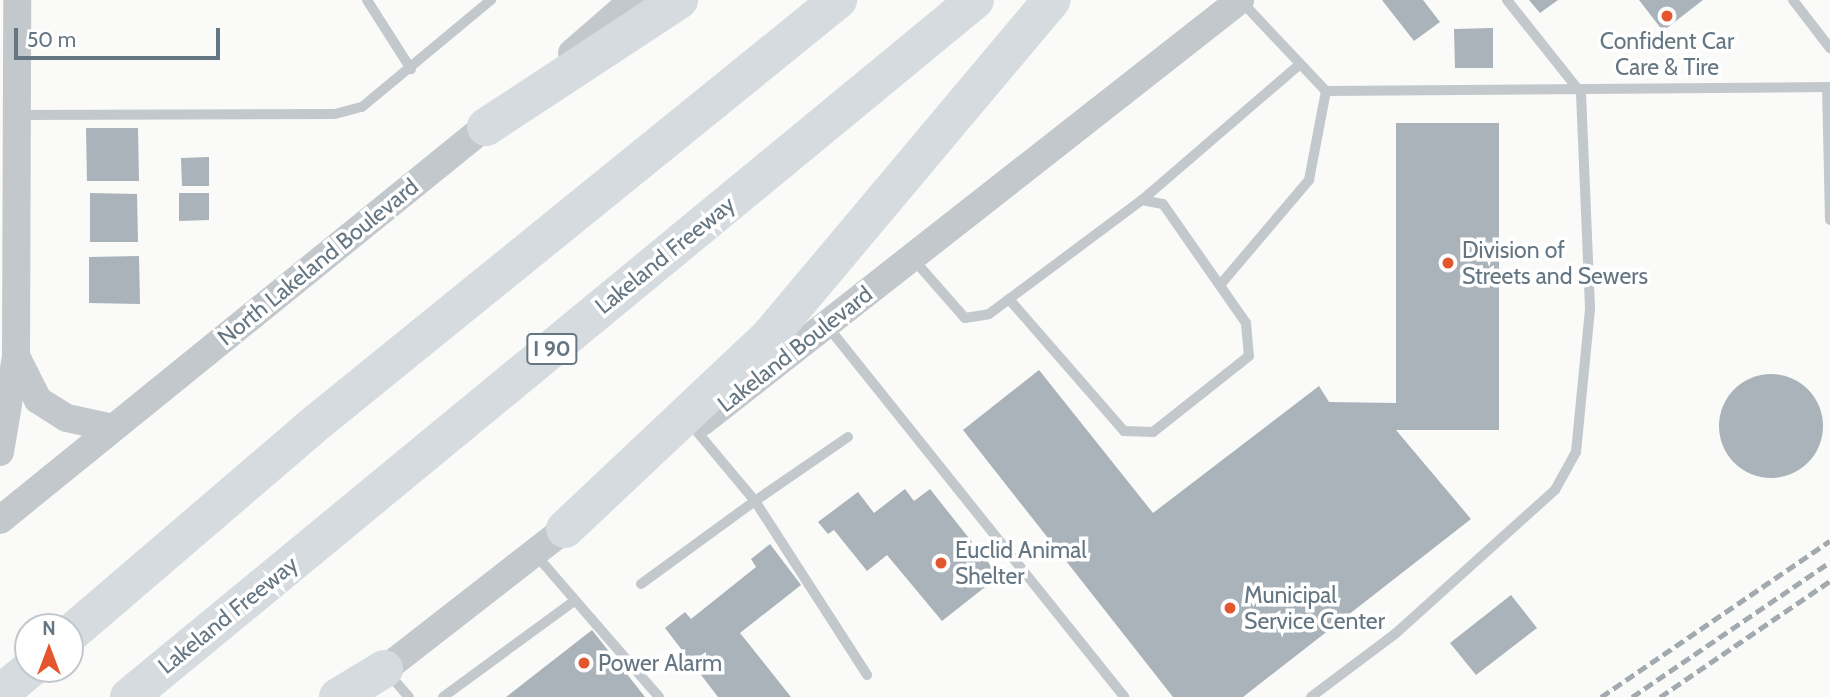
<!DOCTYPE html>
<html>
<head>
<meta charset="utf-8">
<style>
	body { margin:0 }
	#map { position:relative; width:1830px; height:697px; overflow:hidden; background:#fafaf8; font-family:Cabin,sans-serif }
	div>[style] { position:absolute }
	.building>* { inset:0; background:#aab3b9 }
	.round { border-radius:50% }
	.service>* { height:10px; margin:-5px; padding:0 5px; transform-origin:5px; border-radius:5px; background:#c3c8cc }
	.tertiary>* { height:28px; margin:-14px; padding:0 14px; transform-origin:14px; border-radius:14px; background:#c3c8cc }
	.motorway>* { height:38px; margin:-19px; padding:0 19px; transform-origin:19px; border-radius:19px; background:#d6dbdf }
	.rail>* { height:5px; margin-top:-2.5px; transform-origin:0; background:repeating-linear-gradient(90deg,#a2aab0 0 10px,transparent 0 15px) }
	.dots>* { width:19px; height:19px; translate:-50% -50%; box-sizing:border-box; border:4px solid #fff; border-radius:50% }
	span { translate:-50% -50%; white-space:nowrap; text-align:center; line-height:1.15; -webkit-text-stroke:7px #fff; paint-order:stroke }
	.shield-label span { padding:2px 5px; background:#fff; border:2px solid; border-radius:5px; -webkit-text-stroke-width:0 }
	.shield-label { font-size:21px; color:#657683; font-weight:700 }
	.poi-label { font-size:23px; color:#657683 }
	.left { translate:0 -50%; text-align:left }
	.street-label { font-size:23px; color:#657683 }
	.north { position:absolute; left:14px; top:613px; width:70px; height:70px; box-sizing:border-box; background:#fff; border:2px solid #c1c8cd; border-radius:50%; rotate:0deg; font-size:19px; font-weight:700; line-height:28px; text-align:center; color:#657683 }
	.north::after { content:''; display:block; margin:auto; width:24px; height:32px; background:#e4572e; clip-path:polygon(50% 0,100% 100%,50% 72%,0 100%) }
	.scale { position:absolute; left:14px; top:28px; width:206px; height:32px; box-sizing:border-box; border:4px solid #657683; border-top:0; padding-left:9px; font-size:21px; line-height:24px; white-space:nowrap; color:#657683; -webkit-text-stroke:5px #fff; paint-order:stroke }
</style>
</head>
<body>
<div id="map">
	<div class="building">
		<i style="clip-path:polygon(1382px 0,1423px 0,1440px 22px,1414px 41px)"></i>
		<i style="clip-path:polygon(1529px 0,1558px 0,1540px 13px)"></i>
		<i style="clip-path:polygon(1639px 0,1703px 0,1663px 31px)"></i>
		<i style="clip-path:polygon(1493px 28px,1493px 68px,1455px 68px,1454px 29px)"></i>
		<i style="clip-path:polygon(1396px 123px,1499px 123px,1499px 430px,1396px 430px,1471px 519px,1243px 697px,1173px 697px,963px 430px,1039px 370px,1153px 513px,1319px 386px,1329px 402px,1396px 403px)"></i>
		<i style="clip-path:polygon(86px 128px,138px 128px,139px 181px,87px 181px)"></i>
		<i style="clip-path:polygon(209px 157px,209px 186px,182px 186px,181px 158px)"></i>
		<i style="clip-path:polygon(90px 193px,137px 194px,138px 242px,90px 242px)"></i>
		<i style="clip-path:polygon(179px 193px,209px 193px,209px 220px,179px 221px)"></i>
		<i style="clip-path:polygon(139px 256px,140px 304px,89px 303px,89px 257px)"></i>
		<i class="round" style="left:1719px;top:374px;width:104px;height:104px"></i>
		<i style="clip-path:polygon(905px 489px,914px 501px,930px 489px,999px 576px,942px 621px,887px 555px,867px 571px,834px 530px,828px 534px,818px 522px,858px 492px,874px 513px)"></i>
		<i style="clip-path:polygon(770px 544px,801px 585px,740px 633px,791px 697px,718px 697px,665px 628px,685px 612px,691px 619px,756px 567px,751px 559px)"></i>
		<i style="clip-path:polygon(1511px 595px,1537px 628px,1476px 675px,1450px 643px)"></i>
		<i style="clip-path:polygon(592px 630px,645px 697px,506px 697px)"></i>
	</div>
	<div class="service">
		<i style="left:367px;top:0;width:82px;rotate:57.5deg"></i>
		<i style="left:1793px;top:0;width:61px;rotate:52.4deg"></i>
		<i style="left:1242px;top:2px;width:122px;rotate:46.7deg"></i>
		<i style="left:1326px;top:91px;width:504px;rotate:-0.45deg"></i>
		<i style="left:1827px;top:87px;width:133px;rotate:88.7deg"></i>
		<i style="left:19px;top:115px;width:316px;rotate:-0.2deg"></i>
		<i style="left:335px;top:114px;width:28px;rotate:-15deg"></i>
		<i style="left:362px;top:107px;width:168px;rotate:-39.7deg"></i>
		<i style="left:1142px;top:200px;width:208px;rotate:-40.7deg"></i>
		<i style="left:914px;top:260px;width:77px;rotate:48.7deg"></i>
		<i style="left:965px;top:318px;width:24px;rotate:-9deg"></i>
		<i style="left:989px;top:314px;width:191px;rotate:-36.7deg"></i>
		<i style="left:1142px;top:200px;width:21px;rotate:11deg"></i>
		<i style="left:1163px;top:204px;width:145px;rotate:55.1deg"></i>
		<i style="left:1246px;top:323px;width:33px;rotate:85deg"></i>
		<i style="left:1249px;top:356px;width:122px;rotate:141.6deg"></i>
		<i style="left:1153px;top:432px;width:29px;rotate:-178deg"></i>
		<i style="left:1124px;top:431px;width:175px;rotate:-131.1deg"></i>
		<i style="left:1220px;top:285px;width:138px;rotate:-49.7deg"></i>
		<i style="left:1309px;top:180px;width:91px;rotate:-79.2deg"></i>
		<i style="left:828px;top:327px;width:474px;rotate:51.3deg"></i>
		<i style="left:848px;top:437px;width:113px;rotate:145.5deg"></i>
		<i style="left:755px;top:501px;width:207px;rotate:57.2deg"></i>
		<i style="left:536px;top:555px;width:188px;rotate:49.1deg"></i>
		<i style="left:641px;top:584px;width:141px;rotate:-36.1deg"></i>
		<i style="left:755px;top:501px;width:95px;rotate:-129.9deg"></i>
		<i style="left:388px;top:673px;width:32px;rotate:49deg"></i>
		<i style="left:443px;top:697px;width:161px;rotate:-36.2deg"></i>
		<i style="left:1311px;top:697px;width:105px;rotate:-36.9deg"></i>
		<i style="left:1395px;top:634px;width:215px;rotate:-42deg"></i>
		<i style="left:1555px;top:490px;width:43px;rotate:-61.1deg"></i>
		<i style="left:1576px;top:452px;width:145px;rotate:-84.4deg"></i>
		<i style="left:1590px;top:308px;width:215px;rotate:-92.4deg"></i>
		<i style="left:1581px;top:93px;width:119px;rotate:-128.5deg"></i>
	</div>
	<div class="tertiary">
		<i style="left:572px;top:53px;width:81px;rotate:-41deg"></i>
		<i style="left:16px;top:356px;width:49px;rotate:63.4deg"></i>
		<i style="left:38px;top:400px;width:34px;rotate:32deg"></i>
		<i style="left:67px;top:418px;width:47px;rotate:12.3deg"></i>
		<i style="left:702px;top:422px;width:684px;rotate:-38.11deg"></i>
		<i style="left:0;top:452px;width:97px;rotate:-80.5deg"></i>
		<i style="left:16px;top:356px;width:356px;rotate:-89.8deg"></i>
		<i style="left:0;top:520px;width:645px;rotate:-39.02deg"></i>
		<i style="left:371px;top:680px;width:264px;rotate:-37.9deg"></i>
	</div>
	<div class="motorway">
		<i style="left:486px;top:127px;width:231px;rotate:-33.3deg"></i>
		<i style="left:565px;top:529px;width:279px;rotate:-43.3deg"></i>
		<i style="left:768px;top:338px;width:441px;rotate:-50deg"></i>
		<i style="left:70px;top:634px;width:316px;rotate:-40.6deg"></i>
		<i style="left:310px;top:428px;width:680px;rotate:-39.03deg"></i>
		<i style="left:0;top:694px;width:39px;rotate:-40deg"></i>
		<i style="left:129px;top:697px;width:1096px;rotate:-39.48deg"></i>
		<i style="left:338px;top:697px;width:54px;rotate:-31.3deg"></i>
	</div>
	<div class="rail">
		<i style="left:1601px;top:697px;width:277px;rotate:-34.3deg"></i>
		<i style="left:1632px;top:697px;width:240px;rotate:-34.3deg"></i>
		<i style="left:1660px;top:697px;width:206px;rotate:-34.3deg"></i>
	</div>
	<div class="dots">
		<i style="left:1667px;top:16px;background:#e4572e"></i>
		<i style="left:1448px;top:263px;background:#e4572e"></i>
		<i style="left:941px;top:563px;background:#e4572e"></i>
		<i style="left:1230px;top:608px;background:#e4572e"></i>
		<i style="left:584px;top:663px;background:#e4572e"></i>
	</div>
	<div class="shield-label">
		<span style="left:552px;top:349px">I 90</span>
	</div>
	<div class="poi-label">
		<span style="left:1667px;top:54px">Confident Car<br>Care &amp; Tire</span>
		<span class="left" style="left:1462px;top:263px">Division of<br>Streets and Sewers</span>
		<span class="left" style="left:955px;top:563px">Euclid Animal<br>Shelter</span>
		<span class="left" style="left:1244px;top:608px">Municipal<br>Service Center</span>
		<span class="left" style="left:598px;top:663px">Power Alarm</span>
	</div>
	<div class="street-label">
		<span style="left:665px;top:255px;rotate:-39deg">Lakeland Freeway</span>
		<span style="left:318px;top:262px;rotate:-39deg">North Lakeland Boulevard</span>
		<span style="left:795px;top:349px;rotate:-38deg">Lakeland Boulevard</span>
		<span style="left:228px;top:615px;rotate:-39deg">Lakeland Freeway</span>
	</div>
	<div class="north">N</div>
	<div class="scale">50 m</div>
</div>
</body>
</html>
